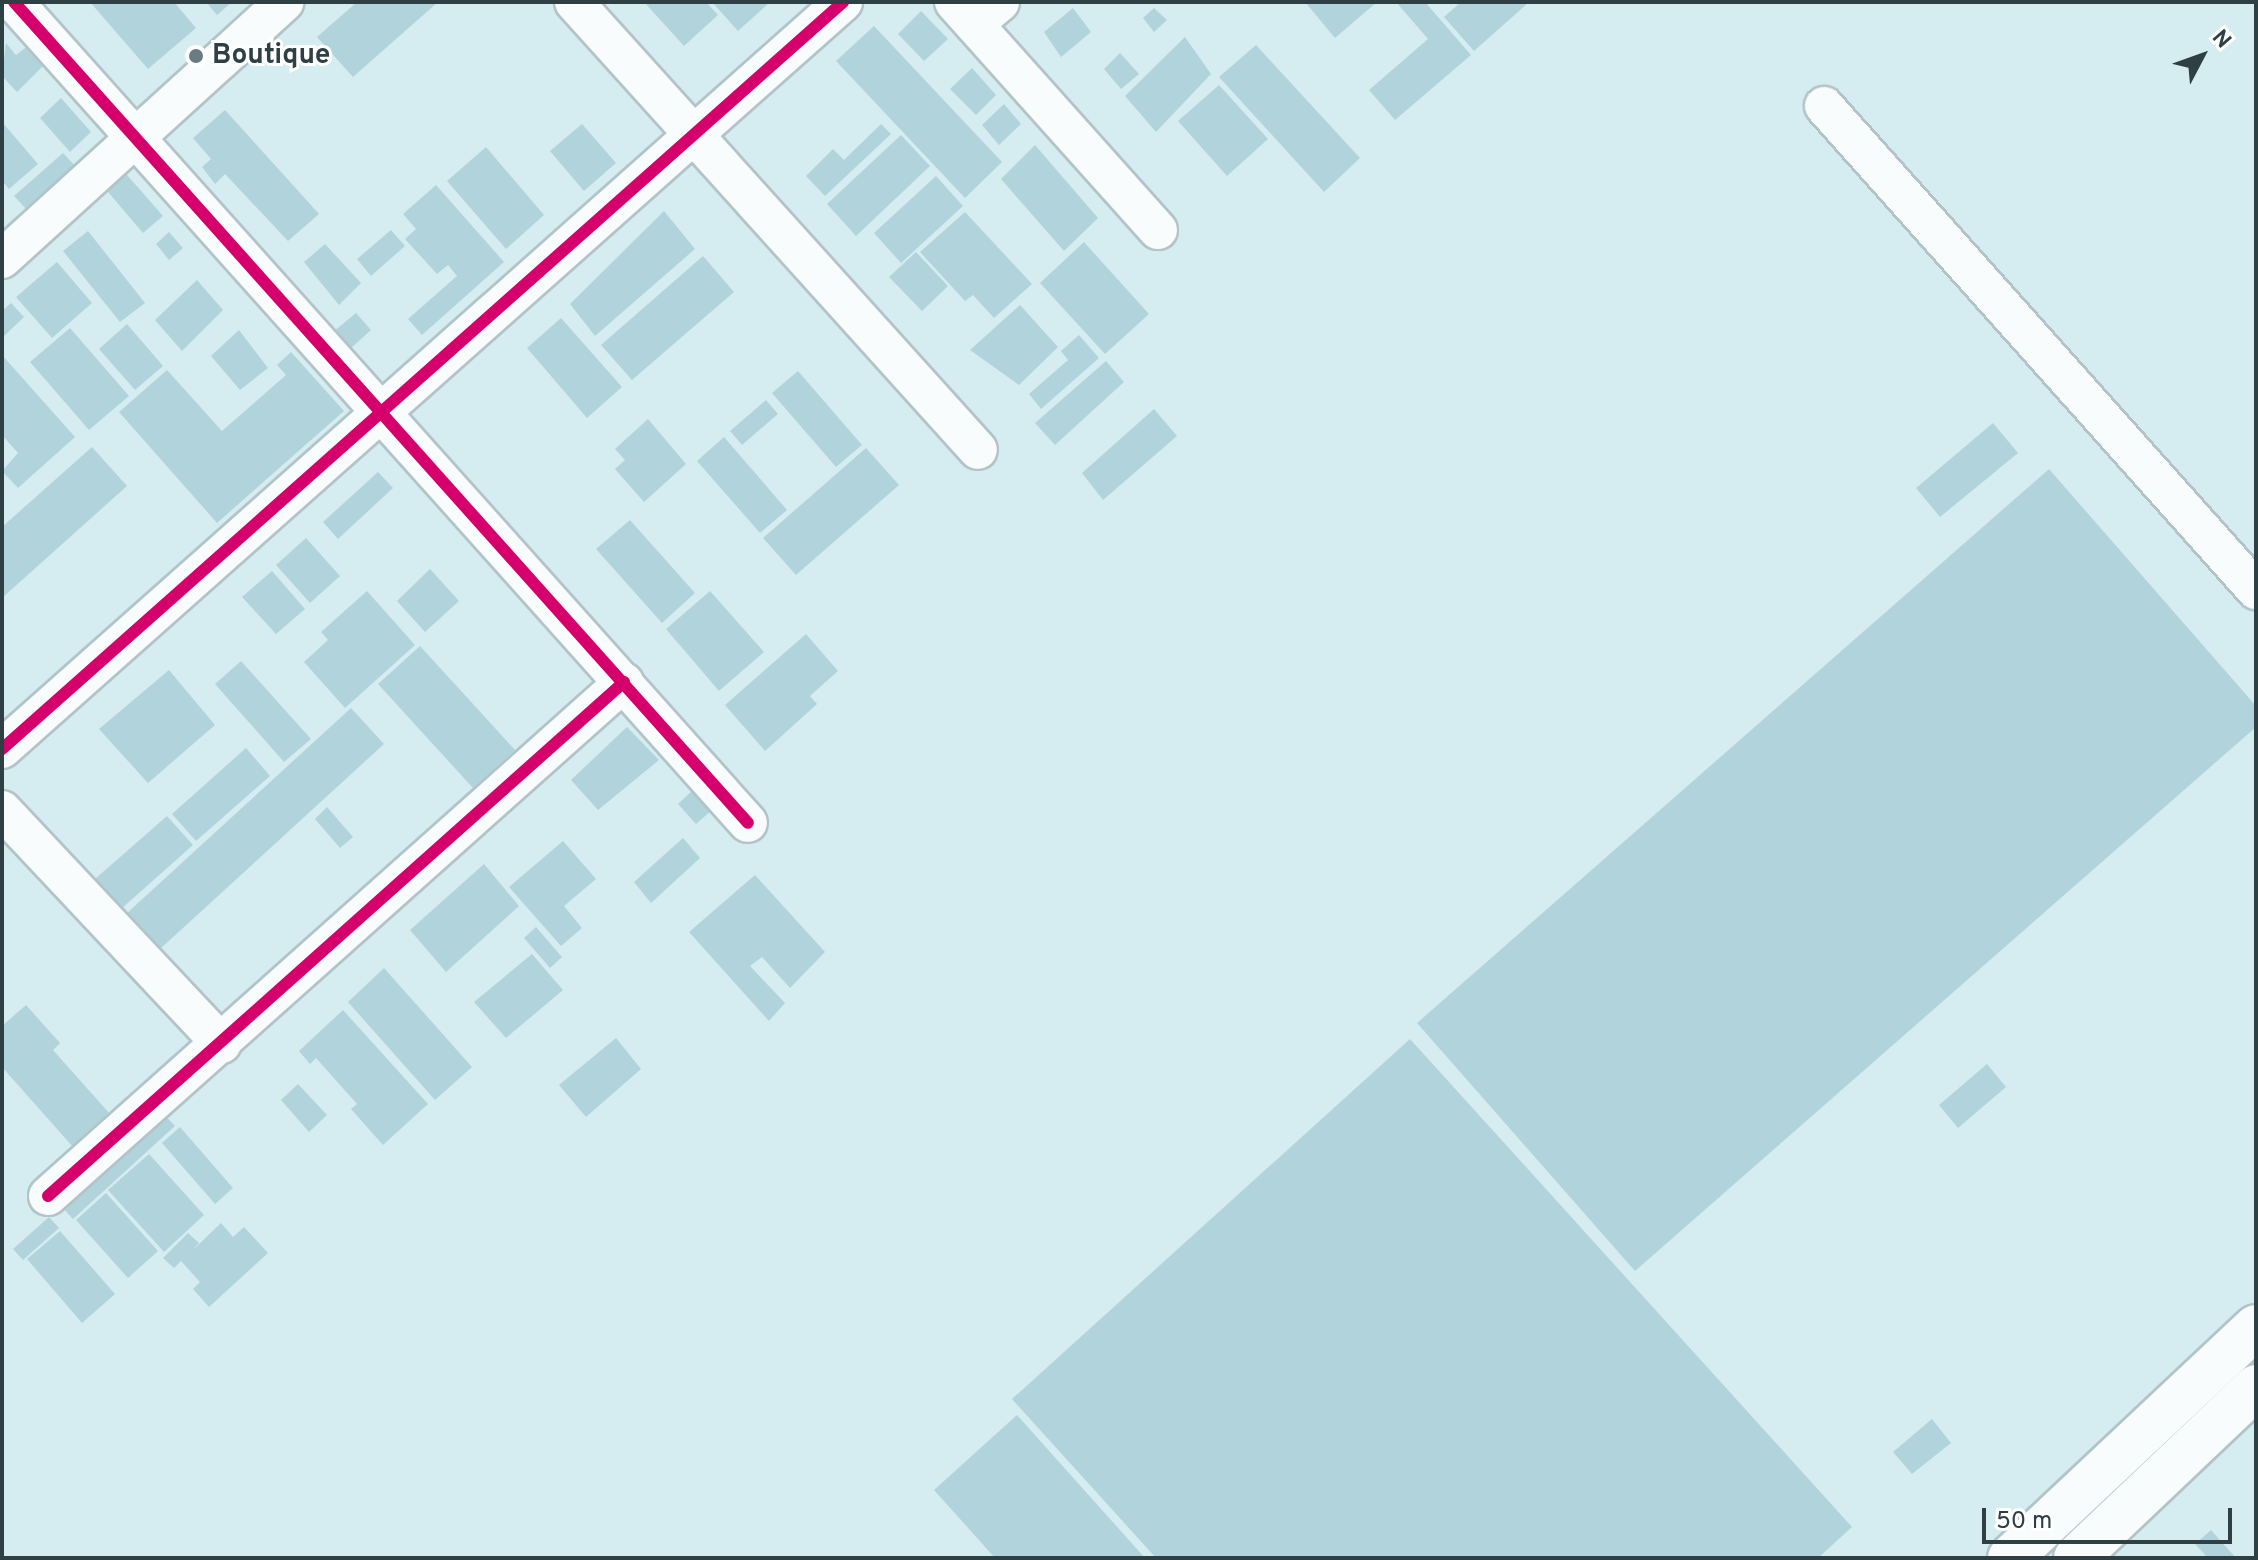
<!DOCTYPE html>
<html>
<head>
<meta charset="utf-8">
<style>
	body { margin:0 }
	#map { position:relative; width:2258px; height:1560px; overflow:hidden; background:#d5ecf1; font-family:Overpass,sans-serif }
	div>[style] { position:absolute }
	.building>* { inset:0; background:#b1d4dc }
	.roads { filter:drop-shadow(2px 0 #b2c4c8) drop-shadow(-2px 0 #b2c4c8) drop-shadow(0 2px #b2c4c8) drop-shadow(0 -2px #b2c4c8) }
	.street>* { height:38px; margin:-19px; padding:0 19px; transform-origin:19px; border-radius:19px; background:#f9fcfd }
	.secondary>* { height:44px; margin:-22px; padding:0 22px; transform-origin:22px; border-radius:22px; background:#f9fcfd }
	.cycleway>* { height:12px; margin:-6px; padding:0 6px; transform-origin:6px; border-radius:6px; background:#d6006c }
	.dots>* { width:22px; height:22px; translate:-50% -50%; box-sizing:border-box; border:4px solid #fff; border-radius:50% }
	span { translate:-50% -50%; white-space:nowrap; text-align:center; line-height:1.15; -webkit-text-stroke:6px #fff; paint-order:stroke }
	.poi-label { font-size:28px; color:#2f4044; font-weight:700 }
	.left { translate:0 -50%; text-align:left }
	.frame { position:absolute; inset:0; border:4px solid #2f4044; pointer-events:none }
	.north { position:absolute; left:2162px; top:16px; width:80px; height:80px; -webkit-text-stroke:6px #fff; paint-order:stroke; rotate:49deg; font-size:22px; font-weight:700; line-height:32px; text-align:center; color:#2f4044 }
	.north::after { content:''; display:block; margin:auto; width:28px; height:36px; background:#2f4044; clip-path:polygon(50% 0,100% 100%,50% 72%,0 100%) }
	.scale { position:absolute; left:1982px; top:1508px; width:250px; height:36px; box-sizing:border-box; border:4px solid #2f4044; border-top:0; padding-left:10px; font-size:24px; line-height:28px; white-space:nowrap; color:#2f4044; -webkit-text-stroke:6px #fff; paint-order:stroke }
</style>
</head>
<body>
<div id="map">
	<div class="building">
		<i style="clip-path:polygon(90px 2px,174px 2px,196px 28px,148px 69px)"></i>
		<i style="clip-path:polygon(206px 2px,232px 2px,217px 15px)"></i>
		<i style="clip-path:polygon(357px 2px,438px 2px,353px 77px,317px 37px)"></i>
		<i style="clip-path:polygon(644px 2px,706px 2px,718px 15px,684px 46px)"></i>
		<i style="clip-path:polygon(712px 2px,770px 2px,738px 31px)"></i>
		<i style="clip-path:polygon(1305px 2px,1377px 2px,1335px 38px)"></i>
		<i style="clip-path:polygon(1396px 2px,1425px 2px,1471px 55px,1395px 120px,1369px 90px,1428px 39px)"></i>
		<i style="clip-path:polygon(1461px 2px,1529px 2px,1474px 51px,1444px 17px)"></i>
		<i style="clip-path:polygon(1073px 8px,1091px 32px,1061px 57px,1044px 32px)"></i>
		<i style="clip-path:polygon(1154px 8px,1167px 20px,1154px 32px,1143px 18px)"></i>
		<i style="clip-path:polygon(921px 11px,948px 39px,924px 61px,898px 34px)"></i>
		<i style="clip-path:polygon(874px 26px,1002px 162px,965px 198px,836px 61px)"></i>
		<i style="clip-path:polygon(1185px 37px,1211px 74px,1156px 132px,1125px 96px)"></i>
		<i style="clip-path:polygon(6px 43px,16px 55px,29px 45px,45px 64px,17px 92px,2px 76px)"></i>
		<i style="clip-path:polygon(1256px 45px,1360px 158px,1324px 192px,1219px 77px)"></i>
		<i style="clip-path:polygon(1120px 53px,1139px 74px,1121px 89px,1104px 69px)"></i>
		<i style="clip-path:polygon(972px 68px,996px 95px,976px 115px,950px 89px)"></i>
		<i style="clip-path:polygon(1219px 85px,1268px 139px,1227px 176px,1178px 121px)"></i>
		<i style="clip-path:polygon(61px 98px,91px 132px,70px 152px,40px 118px)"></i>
		<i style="clip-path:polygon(1004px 104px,1021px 124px,999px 145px,982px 125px)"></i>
		<i style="clip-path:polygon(225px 110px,319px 214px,288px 241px,225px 174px,215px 184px,202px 167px,211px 159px,193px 138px)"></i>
		<i style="clip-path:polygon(2px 122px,38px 164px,9px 189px,2px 181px)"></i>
		<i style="clip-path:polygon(582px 124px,616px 163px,584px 191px,550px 151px)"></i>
		<i style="clip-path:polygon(881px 124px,891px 134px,825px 196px,806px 176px,833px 149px,844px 160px)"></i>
		<i style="clip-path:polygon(901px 135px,930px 166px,856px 236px,827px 204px)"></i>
		<i style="clip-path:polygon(1035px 145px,1098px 218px,1064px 251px,1001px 179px)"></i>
		<i style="clip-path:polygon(486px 147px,544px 215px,506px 249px,447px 181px)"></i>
		<i style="clip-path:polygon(63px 153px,77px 168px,28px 211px,14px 196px)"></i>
		<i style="clip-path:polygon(120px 167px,163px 216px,143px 233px,102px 185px)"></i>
		<i style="clip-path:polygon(936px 176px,963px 206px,901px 263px,874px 233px)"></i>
		<i style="clip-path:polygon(436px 185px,504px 262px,422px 335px,408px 319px,457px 276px,448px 265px,437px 274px,405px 239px,416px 229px,403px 214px)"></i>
		<i style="clip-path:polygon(664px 211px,695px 249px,595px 336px,570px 304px)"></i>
		<i style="clip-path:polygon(965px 212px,1032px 284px,994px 318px,973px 295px,965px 301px,920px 252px)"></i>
		<i style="clip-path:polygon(391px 230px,405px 246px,371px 276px,357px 259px)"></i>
		<i style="clip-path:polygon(88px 231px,145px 303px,120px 322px,63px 251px)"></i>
		<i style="clip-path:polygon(169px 232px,183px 248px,169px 260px,156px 244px)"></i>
		<i style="clip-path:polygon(1084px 242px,1149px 314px,1105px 354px,1040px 283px)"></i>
		<i style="clip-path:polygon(325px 244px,361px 283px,339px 305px,304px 262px)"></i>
		<i style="clip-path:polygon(916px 252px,948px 286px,922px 311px,889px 277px)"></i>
		<i style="clip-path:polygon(703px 256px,734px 292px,632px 380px,601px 345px)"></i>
		<i style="clip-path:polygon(57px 262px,92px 303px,52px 338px,16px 297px)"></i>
		<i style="clip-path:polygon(197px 280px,223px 310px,182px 351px,155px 320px)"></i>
		<i style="clip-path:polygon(11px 303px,24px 317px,2px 338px,2px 311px)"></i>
		<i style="clip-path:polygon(1020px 305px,1058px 347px,1019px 385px,970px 350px)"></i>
		<i style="clip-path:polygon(356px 313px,371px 330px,350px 349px,333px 332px)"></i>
		<i style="clip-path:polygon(561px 318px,622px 387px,587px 418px,527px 348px)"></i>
		<i style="clip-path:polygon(127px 324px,163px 366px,135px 390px,99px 349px)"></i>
		<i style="clip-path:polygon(70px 328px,129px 396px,89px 430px,30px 362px)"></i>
		<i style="clip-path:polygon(239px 330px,268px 368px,240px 390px,211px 356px)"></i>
		<i style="clip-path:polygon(1079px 335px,1099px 358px,1041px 409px,1029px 394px,1068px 360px,1061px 351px)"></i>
		<i style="clip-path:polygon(291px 352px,344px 411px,217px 523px,119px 412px,167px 370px,222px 431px,286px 375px,277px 365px)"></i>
		<i style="clip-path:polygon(2px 355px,75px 437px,18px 488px,2px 471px,18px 453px,2px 435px)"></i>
		<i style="clip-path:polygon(1106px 361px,1124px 382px,1055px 445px,1035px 423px)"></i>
		<i style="clip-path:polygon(798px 371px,862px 445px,836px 467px,772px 393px)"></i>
		<i style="clip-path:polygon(766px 400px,778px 414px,742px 445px,730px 431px)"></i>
		<i style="clip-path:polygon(1154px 409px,1177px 436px,1103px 500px,1082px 473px)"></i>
		<i style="clip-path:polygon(648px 419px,686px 464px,644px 502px,615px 469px,625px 460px,615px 449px)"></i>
		<i style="clip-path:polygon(1993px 423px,2018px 453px,1940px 517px,1916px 488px)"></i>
		<i style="clip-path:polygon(724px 437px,787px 510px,760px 533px,697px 461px)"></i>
		<i style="clip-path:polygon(92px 447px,127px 486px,2px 598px,2px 527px)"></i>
		<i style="clip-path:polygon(866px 448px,899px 485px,796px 575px,763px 538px)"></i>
		<i style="clip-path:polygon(2049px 469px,2256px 706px,2256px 727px,1635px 1271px,1417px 1023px)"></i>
		<i style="clip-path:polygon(378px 472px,393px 488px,338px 539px,323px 522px)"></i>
		<i style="clip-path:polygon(630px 520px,695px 593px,662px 623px,596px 549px)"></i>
		<i style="clip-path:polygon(306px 538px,340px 576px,310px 603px,276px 565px)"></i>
		<i style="clip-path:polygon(430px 569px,459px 601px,425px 632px,397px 601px)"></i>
		<i style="clip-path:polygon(272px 571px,305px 609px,276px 634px,242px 597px)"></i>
		<i style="clip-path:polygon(367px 591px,415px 645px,345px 708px,304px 662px,328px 640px,321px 632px)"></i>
		<i style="clip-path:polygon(710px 591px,764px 652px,719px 691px,666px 629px)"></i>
		<i style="clip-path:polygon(806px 634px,838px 671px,810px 696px,817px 704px,765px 751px,725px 705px)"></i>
		<i style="clip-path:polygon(420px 646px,515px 750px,473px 788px,378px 684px)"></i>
		<i style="clip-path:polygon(241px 661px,311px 739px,284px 762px,215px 684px)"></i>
		<i style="clip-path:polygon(169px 670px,215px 725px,148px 783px,99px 729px)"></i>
		<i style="clip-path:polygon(351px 708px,384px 744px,160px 949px,126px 914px)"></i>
		<i style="clip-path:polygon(627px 727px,659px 760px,598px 810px,571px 780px)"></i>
		<i style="clip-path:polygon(246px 748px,270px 776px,196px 841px,172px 814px)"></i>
		<i style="clip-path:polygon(694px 789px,712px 810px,696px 824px,678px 804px)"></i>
		<i style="clip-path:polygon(327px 807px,353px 837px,340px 848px,315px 819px)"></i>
		<i style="clip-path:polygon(167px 816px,193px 845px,121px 909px,95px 879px)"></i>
		<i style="clip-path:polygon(683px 838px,700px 858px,651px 903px,634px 882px)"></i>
		<i style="clip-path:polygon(563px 841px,596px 879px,564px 906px,582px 928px,561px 946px,509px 887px)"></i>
		<i style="clip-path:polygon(484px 864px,519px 906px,446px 972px,410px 930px)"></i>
		<i style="clip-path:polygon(755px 875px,825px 952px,790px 988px,762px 957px,750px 966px,785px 1003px,769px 1021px,689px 932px)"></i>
		<i style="clip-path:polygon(536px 927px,562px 957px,550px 968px,524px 938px)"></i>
		<i style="clip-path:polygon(532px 954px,563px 990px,506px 1038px,474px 1002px)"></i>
		<i style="clip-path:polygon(384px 968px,472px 1067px,435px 1100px,348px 1002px)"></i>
		<i style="clip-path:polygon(26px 1005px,60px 1043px,53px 1050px,110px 1114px,73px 1147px,2px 1067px,2px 1026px)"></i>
		<i style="clip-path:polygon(343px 1010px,428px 1104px,383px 1145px,351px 1109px,357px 1104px,316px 1058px,310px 1064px,299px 1051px)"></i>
		<i style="clip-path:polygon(616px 1038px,641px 1069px,586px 1117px,559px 1085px)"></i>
		<i style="clip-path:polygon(1410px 1039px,1852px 1527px,1818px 1558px,1156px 1558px,1012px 1399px)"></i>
		<i style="clip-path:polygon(1987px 1064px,2006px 1087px,1958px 1128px,1939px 1105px)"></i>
		<i style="clip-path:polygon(298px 1084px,327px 1115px,309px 1132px,281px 1100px)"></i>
		<i style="clip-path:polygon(163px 1113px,175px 1126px,73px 1219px,61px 1206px)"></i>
		<i style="clip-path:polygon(180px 1127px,233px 1188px,215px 1204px,162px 1143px)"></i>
		<i style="clip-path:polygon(149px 1154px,204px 1215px,164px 1252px,108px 1190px)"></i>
		<i style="clip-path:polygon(106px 1193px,158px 1251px,128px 1278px,76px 1220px)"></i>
		<i style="clip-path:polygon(49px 1217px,59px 1228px,23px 1260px,13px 1249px)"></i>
		<i style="clip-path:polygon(221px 1223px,233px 1237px,244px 1227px,268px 1253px,209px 1307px,193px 1289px,200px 1282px,181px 1261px,174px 1268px,163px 1258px,188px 1233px,199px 1243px,193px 1250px)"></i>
		<i style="clip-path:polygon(60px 1231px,115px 1294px,82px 1323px,27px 1259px)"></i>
		<i style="clip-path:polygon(1017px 1415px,1145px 1558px,995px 1558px,934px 1490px)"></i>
		<i style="clip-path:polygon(1932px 1419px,1951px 1443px,1912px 1474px,1893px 1452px)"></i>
		<i style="clip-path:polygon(2211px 1530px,2236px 1558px,2208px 1558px,2195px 1544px)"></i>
	</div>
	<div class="roads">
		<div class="street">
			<i style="left:14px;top:2px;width:1101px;rotate:48.2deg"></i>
			<i style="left:574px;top:2px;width:603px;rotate:47.96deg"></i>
			<i style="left:954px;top:2px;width:306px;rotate:48.2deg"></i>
			<i style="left:974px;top:24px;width:34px;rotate:-40deg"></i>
			<i style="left:1824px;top:106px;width:649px;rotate:48.25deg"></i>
			<i style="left:2px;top:259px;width:382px;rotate:-42.3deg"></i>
			<i style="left:2px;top:749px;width:1125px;rotate:-41.61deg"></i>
			<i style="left:2px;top:810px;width:321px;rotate:46.8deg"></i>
			<i style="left:48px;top:1196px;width:772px;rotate:-41.74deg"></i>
		</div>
		<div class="secondary">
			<i style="left:2010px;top:1558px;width:337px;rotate:-43.2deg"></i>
			<i style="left:2076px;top:1558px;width:248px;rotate:-43.5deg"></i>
		</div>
	</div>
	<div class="cycleway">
		<i style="left:14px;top:2px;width:1101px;rotate:48.2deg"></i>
		<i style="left:2px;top:749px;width:1125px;rotate:-41.61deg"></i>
		<i style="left:48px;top:1196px;width:772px;rotate:-41.74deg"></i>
	</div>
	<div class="dots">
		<i style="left:196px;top:56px;background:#697c81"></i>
	</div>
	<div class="poi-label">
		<span class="left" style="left:212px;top:56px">Boutique</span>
	</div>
	<div class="frame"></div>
	<div class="north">N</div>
	<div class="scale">50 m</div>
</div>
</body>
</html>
